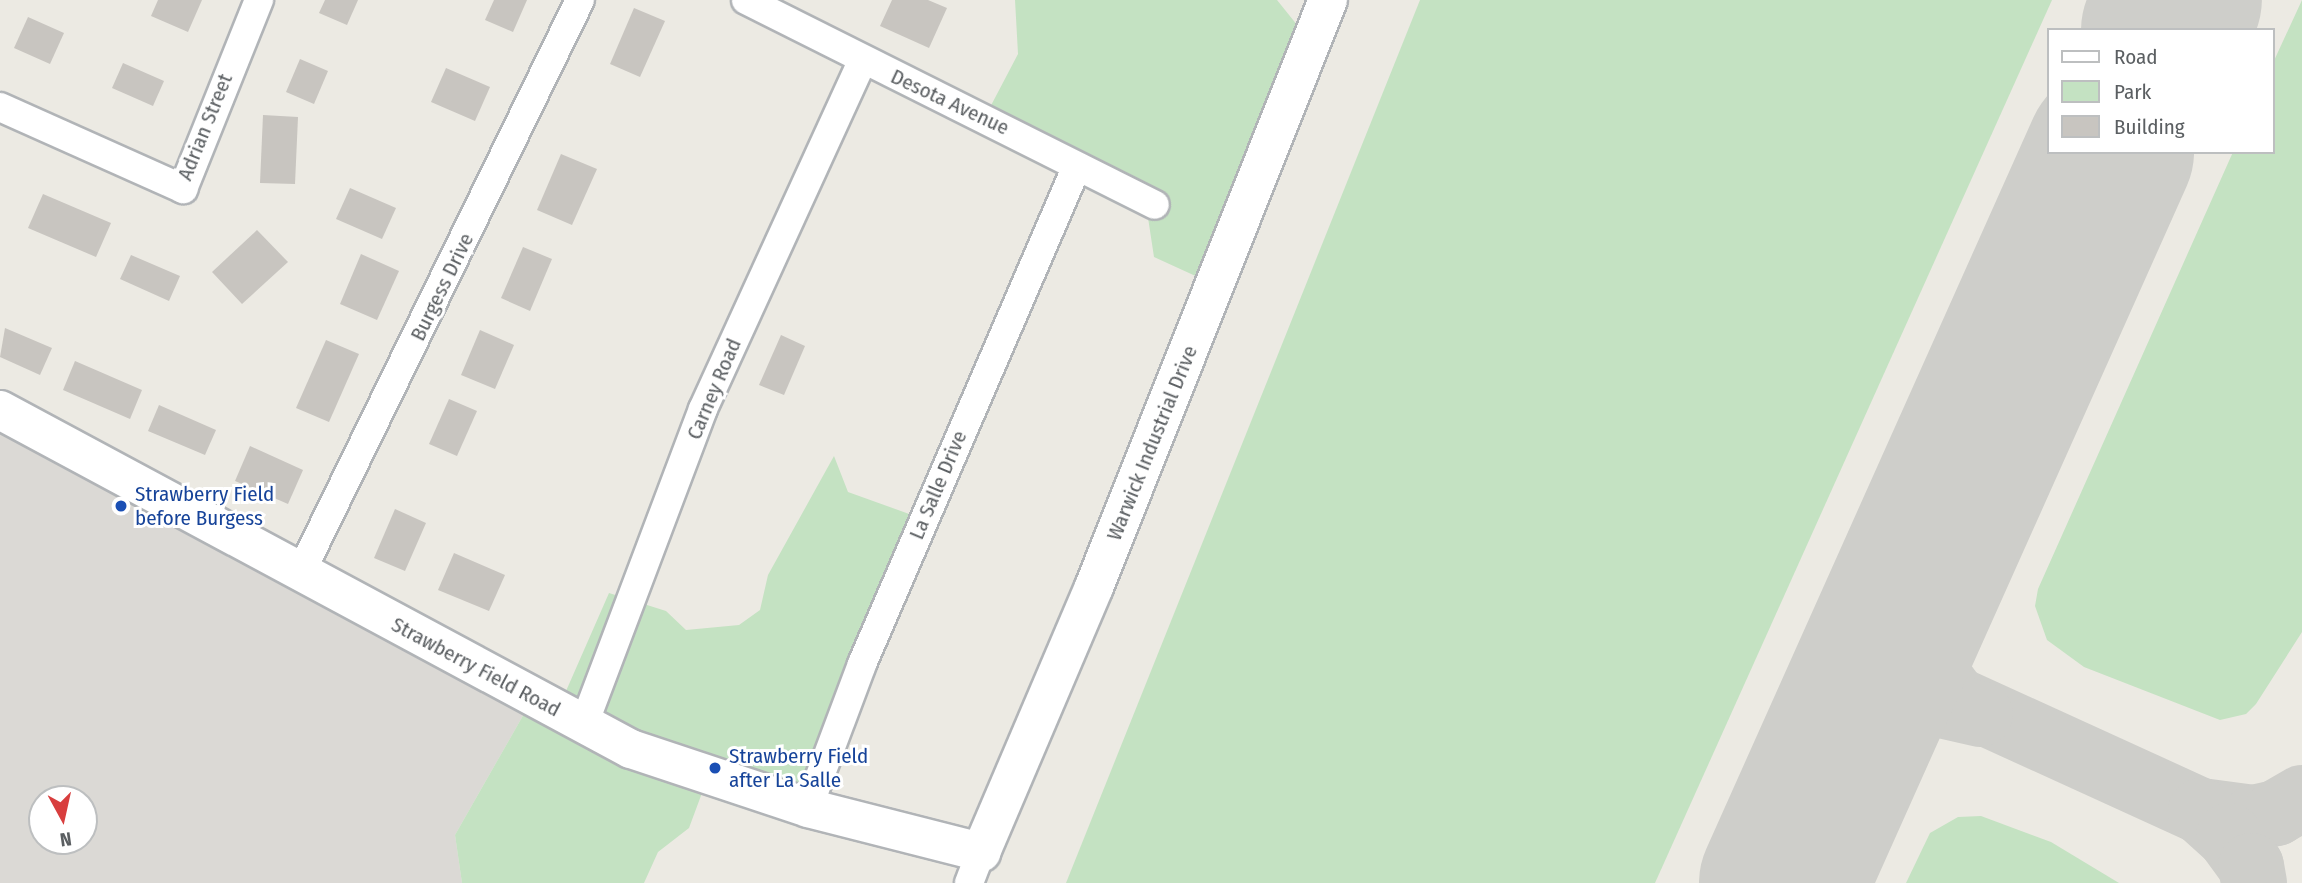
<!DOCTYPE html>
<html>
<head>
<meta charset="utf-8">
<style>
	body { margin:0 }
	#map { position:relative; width:2302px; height:883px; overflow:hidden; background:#eceae3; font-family:"Fira Sans Condensed",sans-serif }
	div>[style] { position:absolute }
	.industrial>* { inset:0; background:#dbd9d5 }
	.green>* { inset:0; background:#c4e2c2 }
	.taxiway>* { height:66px; margin:-33px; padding:0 33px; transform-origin:33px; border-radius:33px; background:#cececa }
	.runway>* { height:168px; margin:-84px; padding:0 84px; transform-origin:84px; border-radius:84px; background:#cececa }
	.building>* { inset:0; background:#c8c5c0 }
	.roads { filter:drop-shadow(2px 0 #b1b4b7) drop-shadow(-2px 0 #b1b4b7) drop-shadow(0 2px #b1b4b7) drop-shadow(0 -2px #b1b4b7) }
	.street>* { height:28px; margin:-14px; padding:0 14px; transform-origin:14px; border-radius:14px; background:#fff }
	.secondary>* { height:38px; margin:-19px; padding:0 19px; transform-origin:19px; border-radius:19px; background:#fff }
	.dots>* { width:19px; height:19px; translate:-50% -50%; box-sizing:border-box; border:4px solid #fff; border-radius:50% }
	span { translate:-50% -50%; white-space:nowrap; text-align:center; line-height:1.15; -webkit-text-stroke:6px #fff; paint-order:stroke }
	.street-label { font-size:21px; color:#5b5f62 }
	.transit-label { font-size:21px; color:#164399 }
	.left { translate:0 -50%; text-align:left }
	.legend { position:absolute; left:2047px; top:28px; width:228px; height:126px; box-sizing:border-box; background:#fff; border:2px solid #bdbfc0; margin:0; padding:9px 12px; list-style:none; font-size:21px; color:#5b5f62 }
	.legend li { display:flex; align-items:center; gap:14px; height:35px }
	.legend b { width:35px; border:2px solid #bdbfc0 }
	.north { position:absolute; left:28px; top:785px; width:70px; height:70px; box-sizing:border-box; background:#fff; border:2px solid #bdbfc0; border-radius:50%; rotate:172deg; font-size:19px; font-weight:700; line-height:28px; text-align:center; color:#5b5f62 }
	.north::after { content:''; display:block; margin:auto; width:24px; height:32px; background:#d83e3e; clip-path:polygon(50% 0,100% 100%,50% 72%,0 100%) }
</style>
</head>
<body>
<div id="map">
	<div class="industrial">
		<i style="clip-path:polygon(evenodd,0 412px,529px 705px,455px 835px,462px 883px,0 883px,0 412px,42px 799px,84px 799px,84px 841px,42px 841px,42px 799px)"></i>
	</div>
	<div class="green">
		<i style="clip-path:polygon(1015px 0,1277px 0,1310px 41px,1213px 284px,1154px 257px,1145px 198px,986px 115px,1018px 54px)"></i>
		<i style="clip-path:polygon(1420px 0,2052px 0,1655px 883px,1066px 883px)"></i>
		<i style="clip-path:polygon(2302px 0,2302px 632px,2256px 704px,2246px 714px,2220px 720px,2084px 667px,2047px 640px,2035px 606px,2038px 589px,2233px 152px,2272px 152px,2272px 65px)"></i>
		<i style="clip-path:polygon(834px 456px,848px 492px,912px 515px,798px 801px,709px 774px,689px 828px,658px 852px,644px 883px,462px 883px,455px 835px,529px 705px,559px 707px,609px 593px,666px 611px,686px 630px,739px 625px,760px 610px,768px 575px)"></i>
		<i style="clip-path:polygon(1981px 816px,2051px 842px,2119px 883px,1906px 883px,1930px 833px,1958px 817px)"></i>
	</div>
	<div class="taxiway">
		<i style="left:1925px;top:569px;width:46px;rotate:98.8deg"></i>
		<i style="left:1918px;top:614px;width:27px;rotate:84deg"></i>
		<i style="left:1921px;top:641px;width:21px;rotate:73deg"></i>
		<i style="left:1927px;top:661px;width:47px;rotate:53.6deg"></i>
		<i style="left:1955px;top:699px;width:270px;rotate:24.5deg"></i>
		<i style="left:2201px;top:811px;width:53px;rotate:7.5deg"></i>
		<i style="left:2254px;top:818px;width:23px;rotate:-13deg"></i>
		<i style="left:2276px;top:813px;width:30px;rotate:-30deg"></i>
		<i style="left:1831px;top:778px;width:51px;rotate:-53.8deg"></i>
		<i style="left:1861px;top:737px;width:44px;rotate:-35.8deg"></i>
		<i style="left:1897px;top:711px;width:41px;rotate:-9.9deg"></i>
		<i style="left:1937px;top:704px;width:44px;rotate:13.1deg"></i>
		<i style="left:2201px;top:811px;width:38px;rotate:42deg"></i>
		<i style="left:2229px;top:836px;width:37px;rotate:54deg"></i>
		<i style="left:2251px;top:866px;width:17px;rotate:80deg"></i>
	</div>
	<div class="runway">
		<i style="left:2165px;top:30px;width:33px;rotate:-67deg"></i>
		<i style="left:1783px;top:883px;width:801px;rotate:-65.9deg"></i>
	</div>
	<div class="building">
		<i style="clip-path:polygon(158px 0,202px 0,188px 32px,151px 16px)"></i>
		<i style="clip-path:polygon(325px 0,358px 0,347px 25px,319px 13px)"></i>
		<i style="clip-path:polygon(494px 0,527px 0,513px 32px,485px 20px)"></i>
		<i style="clip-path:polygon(892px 0,928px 0,947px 8px,929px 48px,880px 26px)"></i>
		<i style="clip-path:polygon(634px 8px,665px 21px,640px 77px,610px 64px)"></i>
		<i style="clip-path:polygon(28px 17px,64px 33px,50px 64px,14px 48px)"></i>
		<i style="clip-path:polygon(300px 59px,328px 71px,314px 104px,286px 92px)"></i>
		<i style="clip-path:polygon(123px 63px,164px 81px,153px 106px,112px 88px)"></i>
		<i style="clip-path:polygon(446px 68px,490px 87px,475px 121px,431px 102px)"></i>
		<i style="clip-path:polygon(263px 115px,298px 117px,295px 184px,260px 183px)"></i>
		<i style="clip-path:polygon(561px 154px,597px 169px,572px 225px,537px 210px)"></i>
		<i style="clip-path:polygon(350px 188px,396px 208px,382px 239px,336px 219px)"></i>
		<i style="clip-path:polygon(43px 194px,111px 223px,96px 257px,28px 228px)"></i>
		<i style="clip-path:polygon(257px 230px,288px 262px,242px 304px,212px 272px)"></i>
		<i style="clip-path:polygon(523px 247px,552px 259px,530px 311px,501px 298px)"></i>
		<i style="clip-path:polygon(361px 254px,399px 271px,377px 320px,340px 304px)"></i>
		<i style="clip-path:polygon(131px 255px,180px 276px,169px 301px,120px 279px)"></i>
		<i style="clip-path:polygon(5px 328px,52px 348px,40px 375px,0 357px)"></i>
		<i style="clip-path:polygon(480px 330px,514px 345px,495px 389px,461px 375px)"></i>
		<i style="clip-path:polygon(781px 335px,805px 346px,784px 395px,759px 385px)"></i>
		<i style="clip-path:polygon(326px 340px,359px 354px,329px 422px,296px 408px)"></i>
		<i style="clip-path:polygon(75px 361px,142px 390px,130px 419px,63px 390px)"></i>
		<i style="clip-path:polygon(449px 399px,477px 411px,457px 456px,429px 444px)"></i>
		<i style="clip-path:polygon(159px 405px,216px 430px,205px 455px,148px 431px)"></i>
		<i style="clip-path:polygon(250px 446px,303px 470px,288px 504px,235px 481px)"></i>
		<i style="clip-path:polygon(395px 509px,426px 523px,405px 571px,374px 558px)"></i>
		<i style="clip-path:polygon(454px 553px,505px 575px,489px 611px,438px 590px)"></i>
	</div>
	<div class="roads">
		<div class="street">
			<i style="left:746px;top:0;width:457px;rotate:26.6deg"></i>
			<i style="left:0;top:107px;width:201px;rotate:24.1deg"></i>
			<i style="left:183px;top:189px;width:204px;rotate:-68.1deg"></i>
			<i style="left:301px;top:572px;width:636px;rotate:-64deg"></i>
			<i style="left:584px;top:724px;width:337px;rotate:-69.3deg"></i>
			<i style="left:703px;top:409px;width:382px;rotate:-65.4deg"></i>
			<i style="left:808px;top:808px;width:154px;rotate:-69.4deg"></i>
			<i style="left:862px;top:664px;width:542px;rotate:-66.65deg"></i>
			<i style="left:969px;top:883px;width:33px;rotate:-69deg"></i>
		</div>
		<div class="secondary">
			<i style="left:0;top:410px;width:716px;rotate:28.25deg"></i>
			<i style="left:631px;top:749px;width:187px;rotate:18.4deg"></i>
			<i style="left:808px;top:808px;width:179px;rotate:14.3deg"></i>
			<i style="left:981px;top:852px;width:288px;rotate:-66.9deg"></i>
			<i style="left:1094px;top:587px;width:632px;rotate:-68.27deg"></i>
		</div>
	</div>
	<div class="dots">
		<i style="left:121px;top:506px;background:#1a4fb4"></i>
		<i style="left:715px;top:768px;background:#1a4fb4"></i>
	</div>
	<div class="street-label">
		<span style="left:950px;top:102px;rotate:25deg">Desota Avenue</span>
		<span style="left:205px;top:127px;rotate:-68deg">Adrian Street</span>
		<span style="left:442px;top:287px;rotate:-64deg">Burgess Drive</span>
		<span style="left:714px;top:389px;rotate:-67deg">Carney Road</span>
		<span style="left:1152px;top:443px;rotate:-68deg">Warwick Industrial Drive</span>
		<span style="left:938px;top:485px;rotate:-67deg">La Salle Drive</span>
		<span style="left:476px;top:667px;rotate:28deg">Strawberry Field Road</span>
	</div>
	<div class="transit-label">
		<span class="left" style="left:135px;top:506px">Strawberry Field<br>before Burgess</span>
		<span class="left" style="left:729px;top:768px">Strawberry Field<br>after La Salle</span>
	</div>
	<ul class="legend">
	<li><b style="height:9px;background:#fff"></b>Road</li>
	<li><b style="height:19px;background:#c4e2c2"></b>Park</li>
	<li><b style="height:19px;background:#c8c5c0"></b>Building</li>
	</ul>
	<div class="north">N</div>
</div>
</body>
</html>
